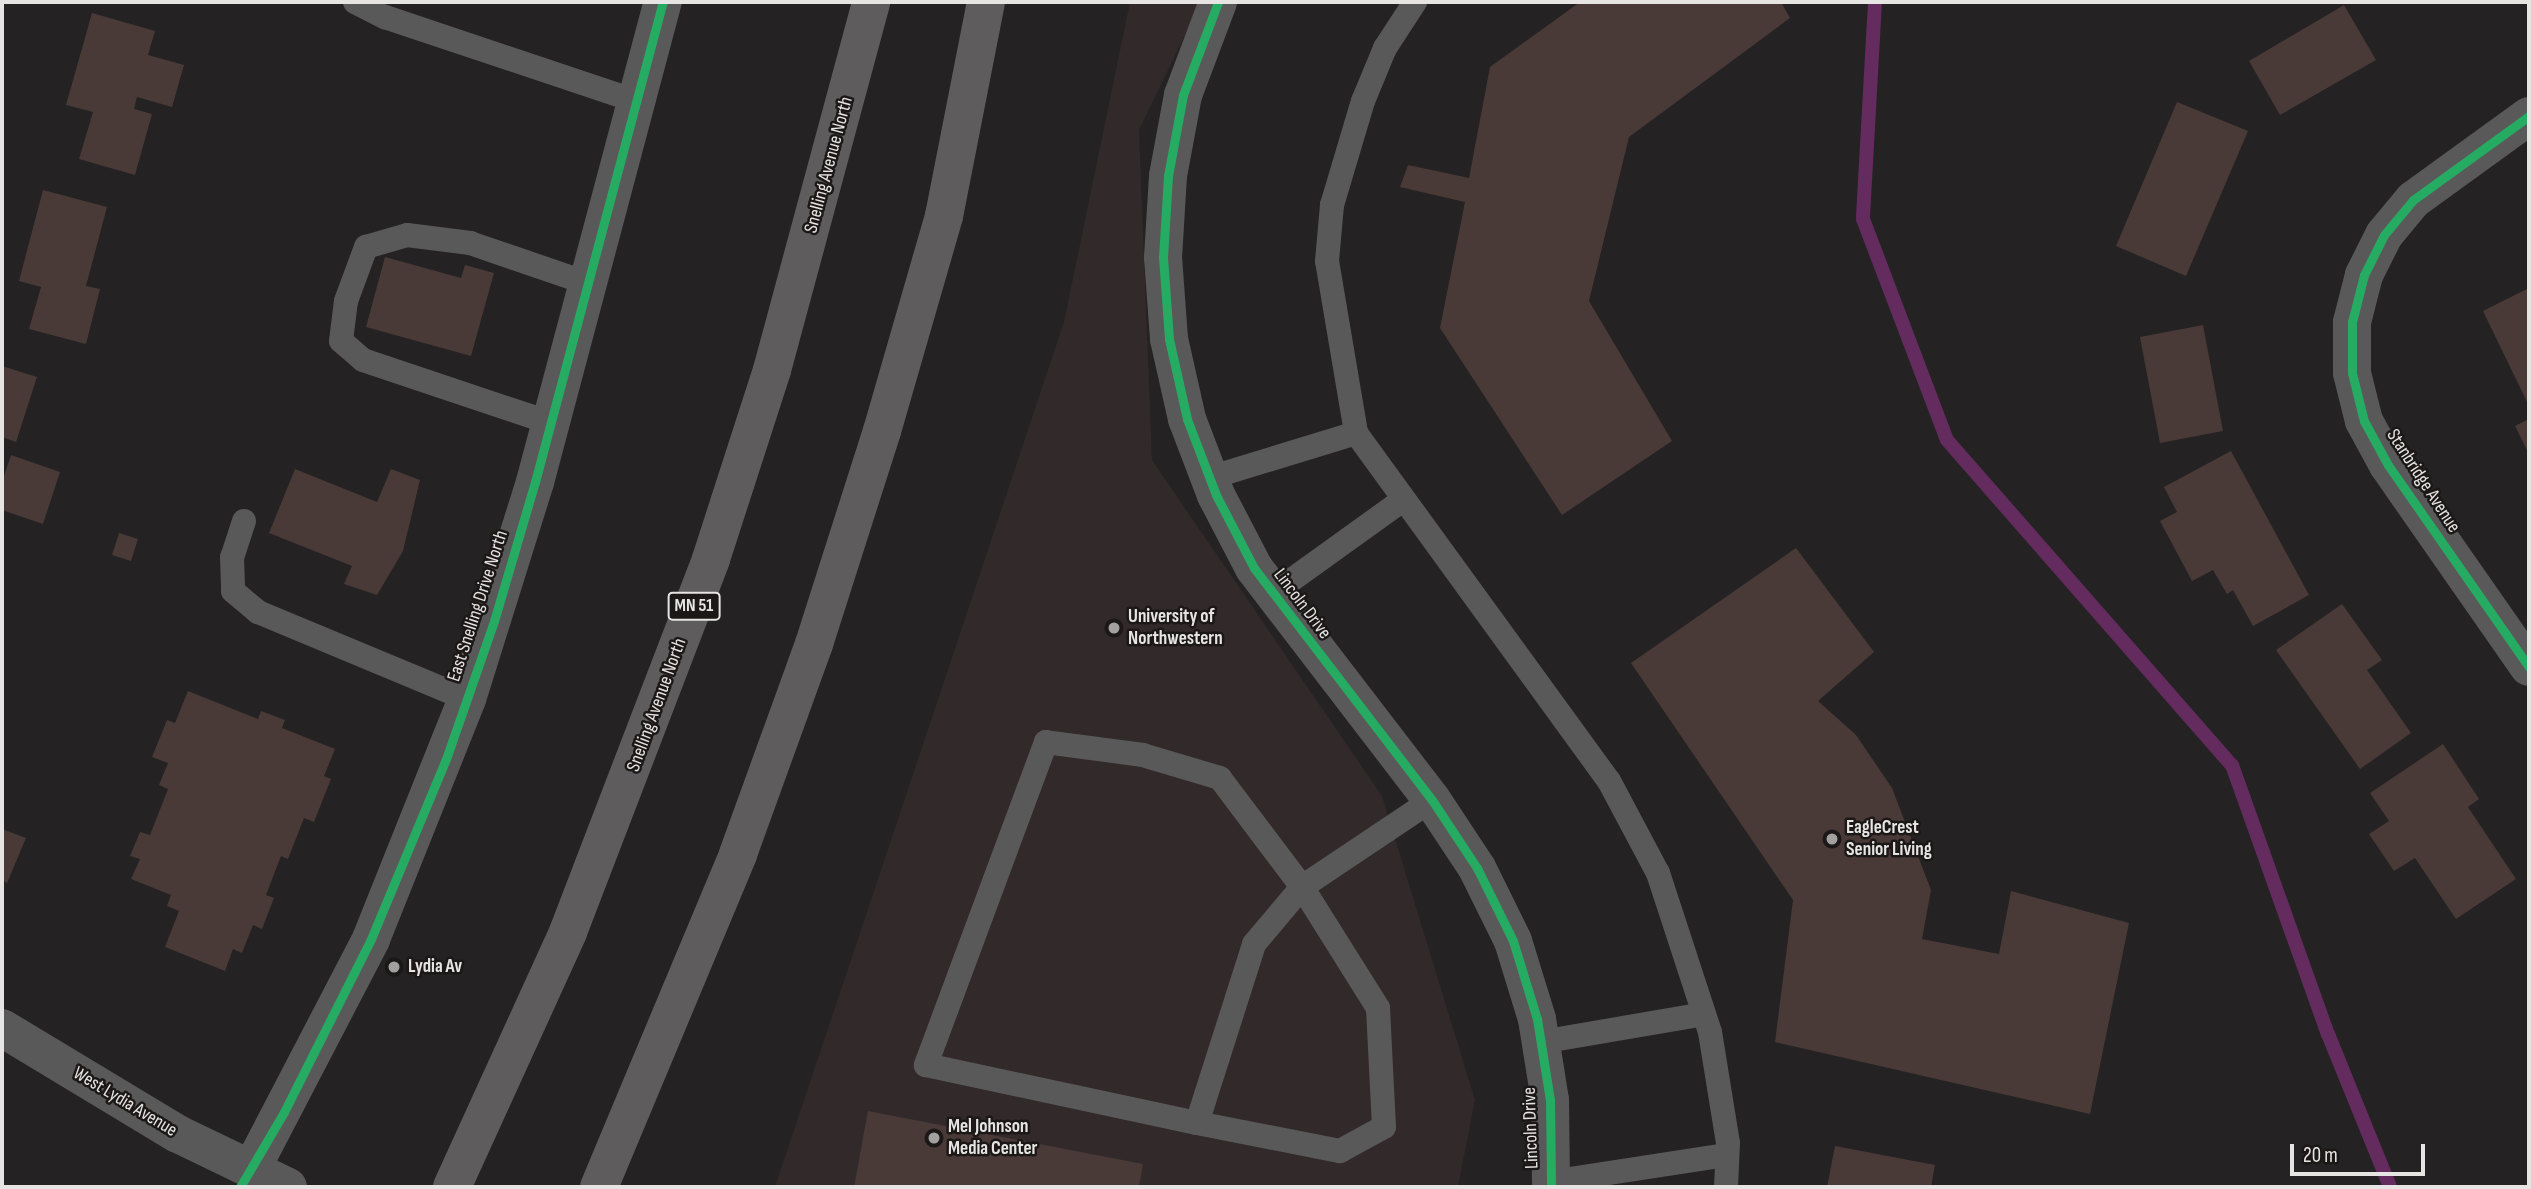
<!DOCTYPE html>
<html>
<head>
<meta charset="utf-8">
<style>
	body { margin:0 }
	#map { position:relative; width:2531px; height:1189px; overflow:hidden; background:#242223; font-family:"Sofia Sans Condensed",sans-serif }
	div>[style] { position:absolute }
	.built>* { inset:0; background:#32292a }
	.stream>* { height:14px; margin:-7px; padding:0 7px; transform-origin:7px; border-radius:7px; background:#632b5e }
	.building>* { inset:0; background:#493a38 }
	.service>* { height:24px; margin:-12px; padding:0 12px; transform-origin:12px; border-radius:12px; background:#5a5959 }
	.minor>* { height:38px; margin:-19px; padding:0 19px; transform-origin:19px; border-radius:19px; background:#5a5959 }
	.tertiary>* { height:38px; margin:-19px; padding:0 19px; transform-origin:19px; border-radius:19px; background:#5a5959 }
	.trunk>* { height:38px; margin:-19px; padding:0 19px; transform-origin:19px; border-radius:19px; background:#5e5c5d }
	.cycleway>* { height:9px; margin:-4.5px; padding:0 4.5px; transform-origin:4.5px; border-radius:4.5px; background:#26ab63 }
	.dots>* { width:19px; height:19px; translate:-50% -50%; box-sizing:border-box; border:4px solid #1c1818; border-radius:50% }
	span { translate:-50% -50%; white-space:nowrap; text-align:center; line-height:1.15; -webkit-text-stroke:5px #1c1818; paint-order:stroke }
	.shield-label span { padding:2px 5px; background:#1c1818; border:2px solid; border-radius:5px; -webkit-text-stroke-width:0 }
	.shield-label { font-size:18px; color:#e7e4e4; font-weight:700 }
	.street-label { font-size:19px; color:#e7e4e4 }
	.poi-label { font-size:19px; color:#e7e4e4; font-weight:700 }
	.left { translate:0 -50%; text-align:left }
	.frame { position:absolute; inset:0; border:4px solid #e7e4e4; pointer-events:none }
	.scale { position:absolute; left:2290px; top:1144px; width:135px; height:32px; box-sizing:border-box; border:4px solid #e7e4e4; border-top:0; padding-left:9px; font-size:21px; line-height:24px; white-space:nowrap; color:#e7e4e4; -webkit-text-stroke:5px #1c1818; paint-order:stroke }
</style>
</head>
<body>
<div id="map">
	<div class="built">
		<i style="clip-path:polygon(1130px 2px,1201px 2px,1139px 130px,1152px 460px,1382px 796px,1475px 1100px,1458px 1187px,775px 1187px,1064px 322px)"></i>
	</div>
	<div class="stream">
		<i style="left:1875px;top:2px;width:217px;rotate:93.2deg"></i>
		<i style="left:1863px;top:219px;width:236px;rotate:69.2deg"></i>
		<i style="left:1947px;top:440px;width:432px;rotate:48.8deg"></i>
		<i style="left:2232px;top:765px;width:286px;rotate:70.4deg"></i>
		<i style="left:2328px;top:1034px;width:165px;rotate:67.9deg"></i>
	</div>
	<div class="building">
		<i style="clip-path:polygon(1580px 2px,1781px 2px,1790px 18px,1629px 137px,1589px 301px,1672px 441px,1562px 515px,1440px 328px,1465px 202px,1400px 187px,1408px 165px,1469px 178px,1490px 67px)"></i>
		<i style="clip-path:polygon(2344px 5px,2376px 60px,2280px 115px,2249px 61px)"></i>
		<i style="clip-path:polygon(92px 13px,155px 31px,148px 55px,184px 65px,172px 107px,137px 97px,134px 109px,152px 114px,135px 175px,79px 159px,93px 112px,66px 105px)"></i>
		<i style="clip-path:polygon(2177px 102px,2248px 131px,2186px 276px,2116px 246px)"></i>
		<i style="clip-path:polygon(43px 190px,107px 207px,86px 286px,100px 289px,86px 344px,29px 329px,41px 287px,19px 281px)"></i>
		<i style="clip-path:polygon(385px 257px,461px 278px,465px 265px,494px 273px,471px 356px,366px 327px)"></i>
		<i style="clip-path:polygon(2529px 288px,2529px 406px,2483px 311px)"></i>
		<i style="clip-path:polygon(2203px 325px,2223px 431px,2160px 443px,2140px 337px)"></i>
		<i style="clip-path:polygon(2px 366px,37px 377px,16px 442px,2px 437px)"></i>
		<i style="clip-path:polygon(2529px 419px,2529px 454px,2515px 426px)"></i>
		<i style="clip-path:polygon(2231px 451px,2309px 595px,2253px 626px,2233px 590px,2227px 594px,2213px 570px,2192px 581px,2160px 521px,2177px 512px,2164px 487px)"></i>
		<i style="clip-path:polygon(11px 455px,60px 472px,43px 524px,2px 510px,2px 482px)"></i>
		<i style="clip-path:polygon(295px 469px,377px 502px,391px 469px,420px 480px,403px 551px,377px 595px,344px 584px,352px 566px,269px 533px)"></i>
		<i style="clip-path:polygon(119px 533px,138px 539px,131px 561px,112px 555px)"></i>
		<i style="clip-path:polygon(1796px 548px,1874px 652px,1818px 701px,1856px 735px,1892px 788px,1931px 890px,1922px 939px,1999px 954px,2011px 891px,2129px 923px,2090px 1114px,1775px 1042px,1793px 900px,1631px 663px)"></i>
		<i style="clip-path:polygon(2342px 604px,2382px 660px,2367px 670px,2411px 733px,2360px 769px,2276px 650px)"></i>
		<i style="clip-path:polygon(188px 691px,258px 719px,261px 711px,285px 720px,282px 728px,335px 749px,324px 776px,331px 779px,314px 822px,304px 818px,288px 859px,281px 856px,266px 895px,274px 898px,262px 929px,253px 925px,242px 953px,233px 949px,225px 971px,165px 947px,179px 911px,167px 906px,171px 895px,131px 879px,140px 859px,130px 856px,140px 832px,150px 835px,168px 789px,159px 785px,168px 763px,152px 757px,167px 720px,175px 723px)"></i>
		<i style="clip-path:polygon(2443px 744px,2479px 799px,2468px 807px,2516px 879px,2456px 919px,2415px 858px,2394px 871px,2369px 834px,2389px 821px,2370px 793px)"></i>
		<i style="clip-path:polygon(2px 829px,26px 838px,7px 883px,2px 880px)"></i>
		<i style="clip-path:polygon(868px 1111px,1143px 1164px,1139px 1187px,854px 1187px)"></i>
		<i style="clip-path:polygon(1835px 1146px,1935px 1165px,1931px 1187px,1827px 1187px)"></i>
	</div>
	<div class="service">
		<i style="left:355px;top:2px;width:34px;rotate:27deg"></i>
		<i style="left:385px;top:17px;width:265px;rotate:18.5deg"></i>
		<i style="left:1415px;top:2px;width:55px;rotate:123.1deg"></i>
		<i style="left:1385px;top:48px;width:57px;rotate:112.5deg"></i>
		<i style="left:1363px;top:101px;width:109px;rotate:106.6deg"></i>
		<i style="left:1332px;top:205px;width:56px;rotate:95.1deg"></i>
		<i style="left:1327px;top:261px;width:174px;rotate:80.4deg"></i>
		<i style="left:1356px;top:433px;width:430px;rotate:54deg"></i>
		<i style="left:1609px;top:781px;width:104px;rotate:62deg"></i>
		<i style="left:1658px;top:873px;width:167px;rotate:71.9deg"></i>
		<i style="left:1710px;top:1032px;width:112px;rotate:80.8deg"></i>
		<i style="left:1728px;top:1143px;width:44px;rotate:92.6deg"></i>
		<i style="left:551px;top:423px;width:198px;rotate:-161.5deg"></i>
		<i style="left:363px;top:360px;width:29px;rotate:-139deg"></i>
		<i style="left:341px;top:341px;width:40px;rotate:-82.9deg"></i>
		<i style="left:346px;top:301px;width:58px;rotate:-69.7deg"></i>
		<i style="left:366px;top:247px;width:43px;rotate:-16.3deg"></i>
		<i style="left:407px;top:235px;width:64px;rotate:7.2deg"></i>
		<i style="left:470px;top:243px;width:124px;rotate:18.9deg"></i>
		<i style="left:1209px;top:478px;width:154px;rotate:-17deg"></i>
		<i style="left:244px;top:521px;width:38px;rotate:108deg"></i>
		<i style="left:232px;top:557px;width:34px;rotate:88deg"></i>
		<i style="left:233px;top:591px;width:33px;rotate:40deg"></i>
		<i style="left:258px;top:612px;width:226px;rotate:22.6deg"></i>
		<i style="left:1272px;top:594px;width:161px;rotate:-35.7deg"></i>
		<i style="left:1541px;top:1042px;width:165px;rotate:-9.7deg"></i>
		<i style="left:1197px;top:1123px;width:146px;rotate:11.1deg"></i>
		<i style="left:1340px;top:1151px;width:50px;rotate:-28.6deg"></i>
		<i style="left:1384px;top:1127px;width:119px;rotate:-92.9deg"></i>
		<i style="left:1378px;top:1008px;width:143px;rotate:-122.1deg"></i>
		<i style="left:1302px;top:887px;width:136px;rotate:-127deg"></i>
		<i style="left:1220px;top:778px;width:80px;rotate:-163.4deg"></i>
		<i style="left:1143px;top:755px;width:98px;rotate:-172.4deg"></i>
		<i style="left:1046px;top:742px;width:345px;rotate:110.4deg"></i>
		<i style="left:926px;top:1065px;width:277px;rotate:12.1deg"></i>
		<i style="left:1197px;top:1123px;width:188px;rotate:-72.3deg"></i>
		<i style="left:1254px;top:944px;width:75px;rotate:-49.9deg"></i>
		<i style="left:1302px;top:887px;width:156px;rotate:-33.8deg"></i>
		<i style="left:1550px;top:1182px;width:179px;rotate:-8.7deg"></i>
	</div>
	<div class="minor">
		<i style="left:2529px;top:116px;width:143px;rotate:144.1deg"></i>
		<i style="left:2413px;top:200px;width:45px;rotate:129.6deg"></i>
		<i style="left:2384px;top:235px;width:45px;rotate:116.6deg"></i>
		<i style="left:2364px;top:275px;width:49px;rotate:104.3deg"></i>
		<i style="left:2352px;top:322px;width:51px;rotate:90deg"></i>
		<i style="left:2352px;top:373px;width:49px;rotate:76deg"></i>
		<i style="left:2364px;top:421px;width:50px;rotate:61.4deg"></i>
		<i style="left:2388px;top:465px;width:246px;rotate:55.1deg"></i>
	</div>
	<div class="tertiary">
		<i style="left:1218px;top:2px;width:99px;rotate:110.6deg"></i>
		<i style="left:1183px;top:95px;width:82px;rotate:100.5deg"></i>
		<i style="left:1168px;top:176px;width:81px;rotate:93.5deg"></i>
		<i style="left:1163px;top:257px;width:82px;rotate:85.8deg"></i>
		<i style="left:1169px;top:339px;width:82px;rotate:77.3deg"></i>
		<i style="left:1187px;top:419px;width:81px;rotate:69.1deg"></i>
		<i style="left:1216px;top:495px;width:82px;rotate:62.5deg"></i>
		<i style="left:1254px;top:568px;width:292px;rotate:52.5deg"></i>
		<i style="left:1432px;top:800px;width:82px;rotate:56.5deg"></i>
		<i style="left:1477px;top:868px;width:81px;rotate:63.7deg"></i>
		<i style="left:1513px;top:941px;width:82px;rotate:72.9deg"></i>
		<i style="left:1537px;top:1019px;width:82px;rotate:80.9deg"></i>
		<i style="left:1550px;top:1100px;width:87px;rotate:89.3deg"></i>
		<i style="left:2px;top:1028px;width:205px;rotate:31.1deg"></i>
		<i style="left:178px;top:1134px;width:122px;rotate:25.7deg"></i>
		<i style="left:251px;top:1170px;width:260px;rotate:-62.5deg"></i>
		<i style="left:371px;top:939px;width:258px;rotate:-68.2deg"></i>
		<i style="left:467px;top:699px;width:227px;rotate:-72.6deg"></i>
		<i style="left:535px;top:482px;width:497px;rotate:-75.1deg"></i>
	</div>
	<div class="trunk">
		<i style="left:452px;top:1187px;width:280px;rotate:-65.5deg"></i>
		<i style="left:568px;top:932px;width:399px;rotate:-69deg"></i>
		<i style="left:711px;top:559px;width:199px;rotate:-72.1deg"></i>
		<i style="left:772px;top:370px;width:381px;rotate:-74.9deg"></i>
		<i style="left:599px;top:1187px;width:361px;rotate:-67.3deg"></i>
		<i style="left:738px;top:854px;width:223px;rotate:-70.1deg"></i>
		<i style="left:814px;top:644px;width:224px;rotate:-72.3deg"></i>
		<i style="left:882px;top:431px;width:224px;rotate:-73.9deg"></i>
		<i style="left:944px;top:216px;width:218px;rotate:-78.9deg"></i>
	</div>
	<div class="cycleway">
		<i style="left:1218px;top:2px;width:99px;rotate:110.6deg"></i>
		<i style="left:1183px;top:95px;width:82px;rotate:100.5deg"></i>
		<i style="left:1168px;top:176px;width:81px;rotate:93.5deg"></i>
		<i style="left:1163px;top:257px;width:82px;rotate:85.8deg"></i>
		<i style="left:1169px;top:339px;width:82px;rotate:77.3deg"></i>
		<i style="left:1187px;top:419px;width:81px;rotate:69.1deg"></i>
		<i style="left:1216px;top:495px;width:82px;rotate:62.5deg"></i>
		<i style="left:1254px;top:568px;width:292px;rotate:52.5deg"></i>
		<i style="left:1432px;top:800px;width:82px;rotate:56.5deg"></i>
		<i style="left:1477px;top:868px;width:81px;rotate:63.7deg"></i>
		<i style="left:1513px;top:941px;width:82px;rotate:72.9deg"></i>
		<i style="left:1537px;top:1019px;width:82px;rotate:80.9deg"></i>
		<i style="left:1550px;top:1100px;width:87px;rotate:89.3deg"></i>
		<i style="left:2529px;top:116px;width:143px;rotate:144.1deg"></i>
		<i style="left:2413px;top:200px;width:45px;rotate:129.6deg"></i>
		<i style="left:2384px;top:235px;width:45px;rotate:116.6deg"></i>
		<i style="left:2364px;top:275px;width:49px;rotate:104.3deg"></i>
		<i style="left:2352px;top:322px;width:51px;rotate:90deg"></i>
		<i style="left:2352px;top:373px;width:49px;rotate:76deg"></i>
		<i style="left:2364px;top:421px;width:50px;rotate:61.4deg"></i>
		<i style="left:2388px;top:465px;width:246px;rotate:55.1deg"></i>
		<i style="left:240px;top:1187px;width:87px;rotate:-59.6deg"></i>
		<i style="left:284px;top:1112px;width:194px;rotate:-63.3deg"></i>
		<i style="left:371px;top:939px;width:195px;rotate:-67.4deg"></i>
		<i style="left:446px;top:759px;width:146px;rotate:-70.8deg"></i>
		<i style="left:494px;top:621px;width:145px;rotate:-73.6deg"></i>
		<i style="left:535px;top:482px;width:497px;rotate:-75.1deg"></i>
	</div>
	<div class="dots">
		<i style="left:1114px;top:628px;background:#a3a0a0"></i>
		<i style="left:1832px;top:839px;background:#a3a0a0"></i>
		<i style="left:394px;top:967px;background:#a3a0a0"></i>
		<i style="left:934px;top:1138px;background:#a3a0a0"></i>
	</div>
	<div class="shield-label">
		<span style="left:694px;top:606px">MN 51</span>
	</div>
	<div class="street-label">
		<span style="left:829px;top:165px;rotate:-75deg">Snelling Avenue North</span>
		<span style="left:2423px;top:481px;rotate:57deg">Stanbridge Avenue</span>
		<span style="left:1302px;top:604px;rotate:53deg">Lincoln Drive</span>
		<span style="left:478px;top:606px;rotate:-72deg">East Snelling Drive North</span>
		<span style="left:657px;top:705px;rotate:-70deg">Snelling Avenue North</span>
		<span style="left:125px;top:1102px;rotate:31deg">West Lydia Avenue</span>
		<span style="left:1531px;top:1128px;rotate:-92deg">Lincoln Drive</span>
	</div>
	<div class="poi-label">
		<span class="left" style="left:1128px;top:628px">University of<br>Northwestern</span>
		<span class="left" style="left:1846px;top:839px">EagleCrest<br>Senior Living</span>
		<span class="left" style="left:408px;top:967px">Lydia Av</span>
		<span class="left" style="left:948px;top:1138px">Mel Johnson<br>Media Center</span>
	</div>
	<div class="frame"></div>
	<div class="scale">20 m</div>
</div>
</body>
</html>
